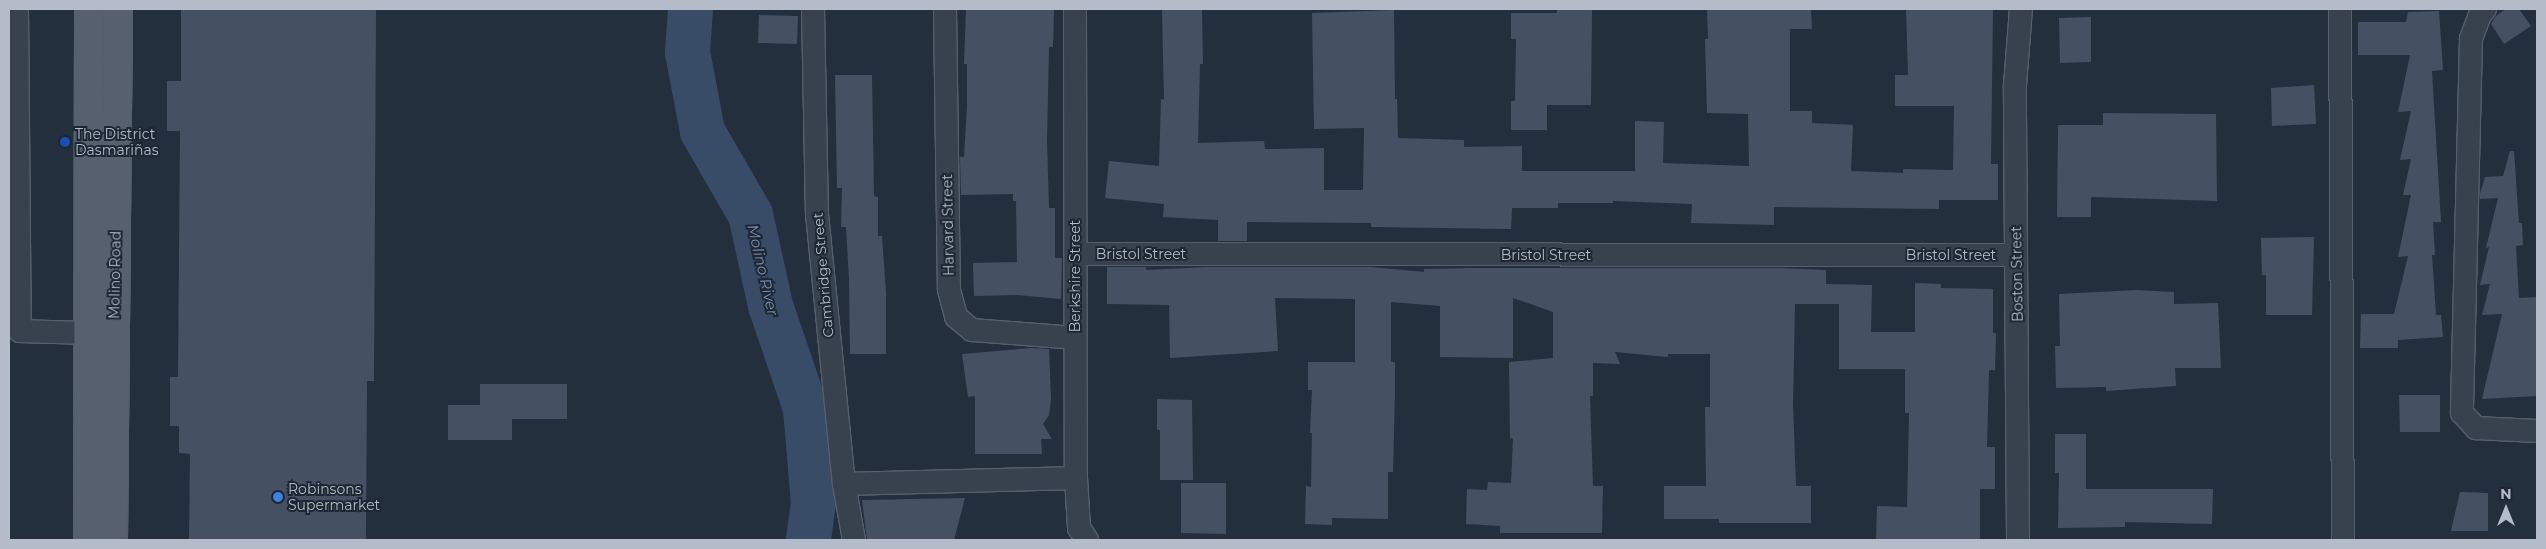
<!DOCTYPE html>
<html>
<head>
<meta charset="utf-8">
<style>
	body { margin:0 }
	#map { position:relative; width:2546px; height:549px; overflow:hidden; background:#242f3e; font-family:Montserrat,sans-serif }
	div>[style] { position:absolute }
	.river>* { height:45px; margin:-22.5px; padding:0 22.5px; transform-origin:22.5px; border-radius:22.5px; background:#394c67 }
	.building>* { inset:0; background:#455162 }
	.roads { filter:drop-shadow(1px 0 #565f6c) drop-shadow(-1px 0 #565f6c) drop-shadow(0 1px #565f6c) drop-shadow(0 -1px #565f6c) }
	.minor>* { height:22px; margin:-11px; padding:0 11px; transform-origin:11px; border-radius:11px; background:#38414e }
	.primary>* { height:28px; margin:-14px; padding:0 14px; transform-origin:14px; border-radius:14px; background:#56606e }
	.dots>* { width:14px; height:14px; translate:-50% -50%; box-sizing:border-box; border:2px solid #1d2633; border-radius:50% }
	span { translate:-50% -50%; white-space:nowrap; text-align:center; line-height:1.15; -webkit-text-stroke:4px #1d2633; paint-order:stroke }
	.poi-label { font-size:14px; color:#b4bcc9 }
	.left { translate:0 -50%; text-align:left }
	.street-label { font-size:14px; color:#b4bcc9 }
	.water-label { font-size:15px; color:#7c92b1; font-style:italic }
	.frame { position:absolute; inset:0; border:10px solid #b4bcc9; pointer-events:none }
	.north { position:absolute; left:2481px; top:484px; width:50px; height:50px; -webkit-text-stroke:4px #1d2633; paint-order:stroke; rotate:0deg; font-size:14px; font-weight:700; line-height:20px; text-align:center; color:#b4bcc9 }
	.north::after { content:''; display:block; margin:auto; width:18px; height:22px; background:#b4bcc9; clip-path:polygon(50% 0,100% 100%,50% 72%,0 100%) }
</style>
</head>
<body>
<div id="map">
	<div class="river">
		<i style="left:690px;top:9px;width:43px;rotate:94deg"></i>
		<i style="left:687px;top:52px;width:80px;rotate:79.2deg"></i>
		<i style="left:702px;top:131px;width:96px;rotate:60deg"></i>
		<i style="left:750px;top:214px;width:93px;rotate:77.6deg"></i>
		<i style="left:770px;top:305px;width:109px;rotate:71.2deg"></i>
		<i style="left:805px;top:408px;width:95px;rotate:85.2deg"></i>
		<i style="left:813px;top:503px;width:37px;rotate:98deg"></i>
	</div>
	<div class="building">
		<i style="clip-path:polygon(181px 9px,376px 9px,374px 381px,367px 381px,366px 540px,189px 540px,190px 454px,179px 453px,179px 426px,170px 426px,170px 377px,178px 377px,180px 131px,167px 131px,167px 81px,181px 81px)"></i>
		<i style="clip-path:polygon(966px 9px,1054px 9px,1053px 47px,1049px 47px,1047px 141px,1049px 208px,1055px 208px,1055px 258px,1062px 258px,1061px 299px,1017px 295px,974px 296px,973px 263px,1017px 262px,1016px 201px,1013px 201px,1013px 194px,961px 195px,960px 157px,964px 157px,967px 106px,967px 64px,964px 64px)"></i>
		<i style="clip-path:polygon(1162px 9px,1202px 9px,1203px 64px,1200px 64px,1198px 143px,1264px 141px,1265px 149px,1324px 148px,1324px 190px,1363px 190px,1364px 128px,1314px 129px,1312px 13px,1394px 10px,1395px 99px,1397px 99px,1398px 138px,1464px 140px,1464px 147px,1522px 146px,1522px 171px,1635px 171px,1635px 121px,1664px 122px,1663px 163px,1749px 166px,1748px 114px,1707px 113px,1705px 39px,1708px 39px,1707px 9px,1811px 9px,1812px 29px,1790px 29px,1790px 111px,1812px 111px,1812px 123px,1853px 125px,1851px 171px,1903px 173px,1903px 169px,1953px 170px,1954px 106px,1895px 106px,1895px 75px,1908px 75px,1906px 9px,1993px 9px,1991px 164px,1998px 164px,1998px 200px,1939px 200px,1939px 209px,1774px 207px,1774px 225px,1691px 223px,1692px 204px,1613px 201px,1613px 203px,1558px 203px,1558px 208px,1512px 208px,1511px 229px,1371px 227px,1371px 223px,1247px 222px,1247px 241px,1218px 241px,1218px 220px,1163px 217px,1164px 204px,1105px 198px,1109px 161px,1159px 166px,1161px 99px,1164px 100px)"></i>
		<i style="clip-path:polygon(1557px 9px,1592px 9px,1591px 105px,1547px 105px,1547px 130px,1511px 130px,1511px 101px,1515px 101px,1516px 39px,1511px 39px,1511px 13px,1557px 13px)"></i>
		<i style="clip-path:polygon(2506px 9px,2519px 9px,2531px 26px,2504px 44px,2491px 24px,2496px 16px)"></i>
		<i style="clip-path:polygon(2439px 11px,2443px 70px,2432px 71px,2441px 222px,2433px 222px,2435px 255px,2432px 255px,2436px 315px,2441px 315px,2443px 337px,2398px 340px,2398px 348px,2360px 348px,2361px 314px,2394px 314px,2408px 256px,2398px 257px,2411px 195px,2403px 195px,2411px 159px,2400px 160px,2411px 111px,2398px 112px,2410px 55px,2358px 55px,2358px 22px,2406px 22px,2408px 12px)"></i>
		<i style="clip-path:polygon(759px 15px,798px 16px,797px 44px,758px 43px)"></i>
		<i style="clip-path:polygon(2091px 17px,2091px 62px,2060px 63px,2059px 18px)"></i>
		<i style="clip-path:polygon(835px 75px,872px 75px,874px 196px,878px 197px,878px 236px,882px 236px,886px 293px,886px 354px,850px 354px,849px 279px,846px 227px,841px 227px,842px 188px,837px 188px)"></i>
		<i style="clip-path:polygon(2314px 85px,2316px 124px,2272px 126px,2271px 88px)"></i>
		<i style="clip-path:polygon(2103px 113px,2216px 114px,2217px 201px,2091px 197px,2091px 217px,2057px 217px,2058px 125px,2103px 125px)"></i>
		<i style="clip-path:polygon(2510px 151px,2514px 151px,2519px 223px,2522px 223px,2523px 245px,2516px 246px,2519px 298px,2537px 297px,2537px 396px,2482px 399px,2502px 314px,2482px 315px,2490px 284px,2480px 285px,2489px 247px,2486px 248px,2498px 198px,2480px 199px,2480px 194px,2485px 177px,2503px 176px)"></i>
		<i style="clip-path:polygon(2314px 237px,2312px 315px,2266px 315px,2266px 275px,2262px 275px,2261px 238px)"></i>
		<i style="clip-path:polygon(1107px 267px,1146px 267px,1146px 270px,1207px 267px,1371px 267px,1424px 272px,1424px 269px,1472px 268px,1776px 268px,1826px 270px,1826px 284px,1872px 285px,1871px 332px,1915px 332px,1915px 283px,1941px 284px,1941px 288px,1993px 289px,1993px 333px,1996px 333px,1995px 370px,1989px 370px,1987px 447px,1995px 447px,1995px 489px,1980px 489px,1980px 540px,1876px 540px,1877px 506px,1907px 507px,1909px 413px,1905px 413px,1905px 369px,1839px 369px,1839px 304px,1795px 304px,1793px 404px,1796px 486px,1811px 486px,1811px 523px,1719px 523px,1719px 519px,1664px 519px,1664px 486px,1706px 486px,1705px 407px,1710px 407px,1710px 354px,1668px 354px,1668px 357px,1615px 352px,1620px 364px,1593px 363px,1593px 396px,1590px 396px,1593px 486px,1603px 486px,1602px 533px,1500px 533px,1500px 526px,1466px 524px,1467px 489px,1487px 490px,1488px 482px,1511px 483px,1513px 439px,1510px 438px,1509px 362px,1553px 358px,1553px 312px,1513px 298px,1513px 358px,1440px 357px,1440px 306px,1391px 302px,1391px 362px,1395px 362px,1395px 390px,1393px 472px,1388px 472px,1388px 519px,1332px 518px,1332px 525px,1305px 524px,1306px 486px,1311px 487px,1312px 433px,1310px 433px,1312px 390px,1308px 390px,1308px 362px,1355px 362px,1355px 299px,1275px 298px,1278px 351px,1170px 358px,1169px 305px,1107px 304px)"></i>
		<i style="clip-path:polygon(2137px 290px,2174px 292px,2174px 304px,2218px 303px,2221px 368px,2175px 368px,2176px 386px,2106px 391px,2106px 387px,2056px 388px,2055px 346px,2060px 346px,2059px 294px)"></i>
		<i style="clip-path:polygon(1032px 348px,1049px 349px,1051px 399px,1049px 415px,1043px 424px,1052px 439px,1041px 439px,1042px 454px,975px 454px,975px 396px,968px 397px,962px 354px)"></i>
		<i style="clip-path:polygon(480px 384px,567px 384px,567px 419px,512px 419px,512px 440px,448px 440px,448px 405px,480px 405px)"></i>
		<i style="clip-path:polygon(2399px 395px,2440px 395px,2440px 432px,2400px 432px)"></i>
		<i style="clip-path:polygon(1157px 399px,1192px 400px,1193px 480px,1160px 480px,1160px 430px,1157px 430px)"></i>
		<i style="clip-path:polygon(2055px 434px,2086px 434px,2086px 489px,2213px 489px,2212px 524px,2125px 522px,2125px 527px,2058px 528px,2059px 473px,2055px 473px)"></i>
		<i style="clip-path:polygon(1181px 483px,1226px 483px,1226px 534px,1181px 533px)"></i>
		<i style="clip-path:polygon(2460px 492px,2488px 493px,2488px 531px,2451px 531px)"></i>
		<i style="clip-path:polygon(965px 498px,954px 540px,867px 540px,862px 500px)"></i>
	</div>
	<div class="roads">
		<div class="minor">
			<i style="left:17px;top:9px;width:322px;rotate:89.5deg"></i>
			<i style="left:20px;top:331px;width:69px;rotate:1.7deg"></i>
			<i style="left:813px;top:9px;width:205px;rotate:88.9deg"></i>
			<i style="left:817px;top:214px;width:271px;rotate:84.3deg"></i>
			<i style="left:844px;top:484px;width:57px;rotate:79.9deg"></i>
			<i style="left:945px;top:9px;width:281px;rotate:89.2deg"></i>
			<i style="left:949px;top:290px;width:28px;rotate:75deg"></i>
			<i style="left:956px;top:317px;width:21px;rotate:39deg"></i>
			<i style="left:972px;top:330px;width:103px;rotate:4.4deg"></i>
			<i style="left:1075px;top:9px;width:469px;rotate:89.9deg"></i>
			<i style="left:1076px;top:478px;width:50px;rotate:86.6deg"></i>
			<i style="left:1079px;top:528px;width:14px;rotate:56deg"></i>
			<i style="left:2340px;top:9px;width:531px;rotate:89.68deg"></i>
			<i style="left:2485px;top:9px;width:8px;rotate:130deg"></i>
			<i style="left:2480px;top:15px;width:26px;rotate:111deg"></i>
			<i style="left:2471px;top:39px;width:374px;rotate:91.4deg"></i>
			<i style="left:2462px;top:413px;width:21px;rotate:47deg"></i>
			<i style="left:2476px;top:428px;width:61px;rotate:2.8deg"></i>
			<i style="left:1076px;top:254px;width:940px;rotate:0.06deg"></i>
			<i style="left:844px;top:484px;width:232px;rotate:-1.5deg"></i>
			<i style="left:2018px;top:540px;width:455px;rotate:-90.4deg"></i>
			<i style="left:2015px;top:85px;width:76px;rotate:-85.5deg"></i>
		</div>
		<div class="primary">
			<i style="left:88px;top:540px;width:531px;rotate:-89.89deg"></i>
			<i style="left:113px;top:540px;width:531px;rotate:-89.46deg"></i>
		</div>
	</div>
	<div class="dots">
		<i style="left:65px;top:142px;background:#1a4fb4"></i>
		<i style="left:278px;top:497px;background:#3f7fe0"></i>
	</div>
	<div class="poi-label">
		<span class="left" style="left:75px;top:142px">The District<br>Dasmariñas</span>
		<span class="left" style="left:288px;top:497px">Robinsons<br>Supermarket</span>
	</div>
	<div class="street-label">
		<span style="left:948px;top:225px;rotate:-91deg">Harvard Street</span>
		<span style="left:1141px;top:254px">Bristol Street</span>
		<span style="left:1546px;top:255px">Bristol Street</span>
		<span style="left:1951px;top:255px">Bristol Street</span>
		<span style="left:2017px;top:274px;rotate:-91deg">Boston Street</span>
		<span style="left:115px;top:275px;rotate:-89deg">Molino Road</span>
		<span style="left:823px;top:275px;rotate:-95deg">Cambridge Street</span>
		<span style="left:1075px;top:276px;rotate:-90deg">Berkshire Street</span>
	</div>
	<div class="water-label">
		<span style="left:763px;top:270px;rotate:77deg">Molino River</span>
	</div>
	<div class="frame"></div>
	<div class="north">N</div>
</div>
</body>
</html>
